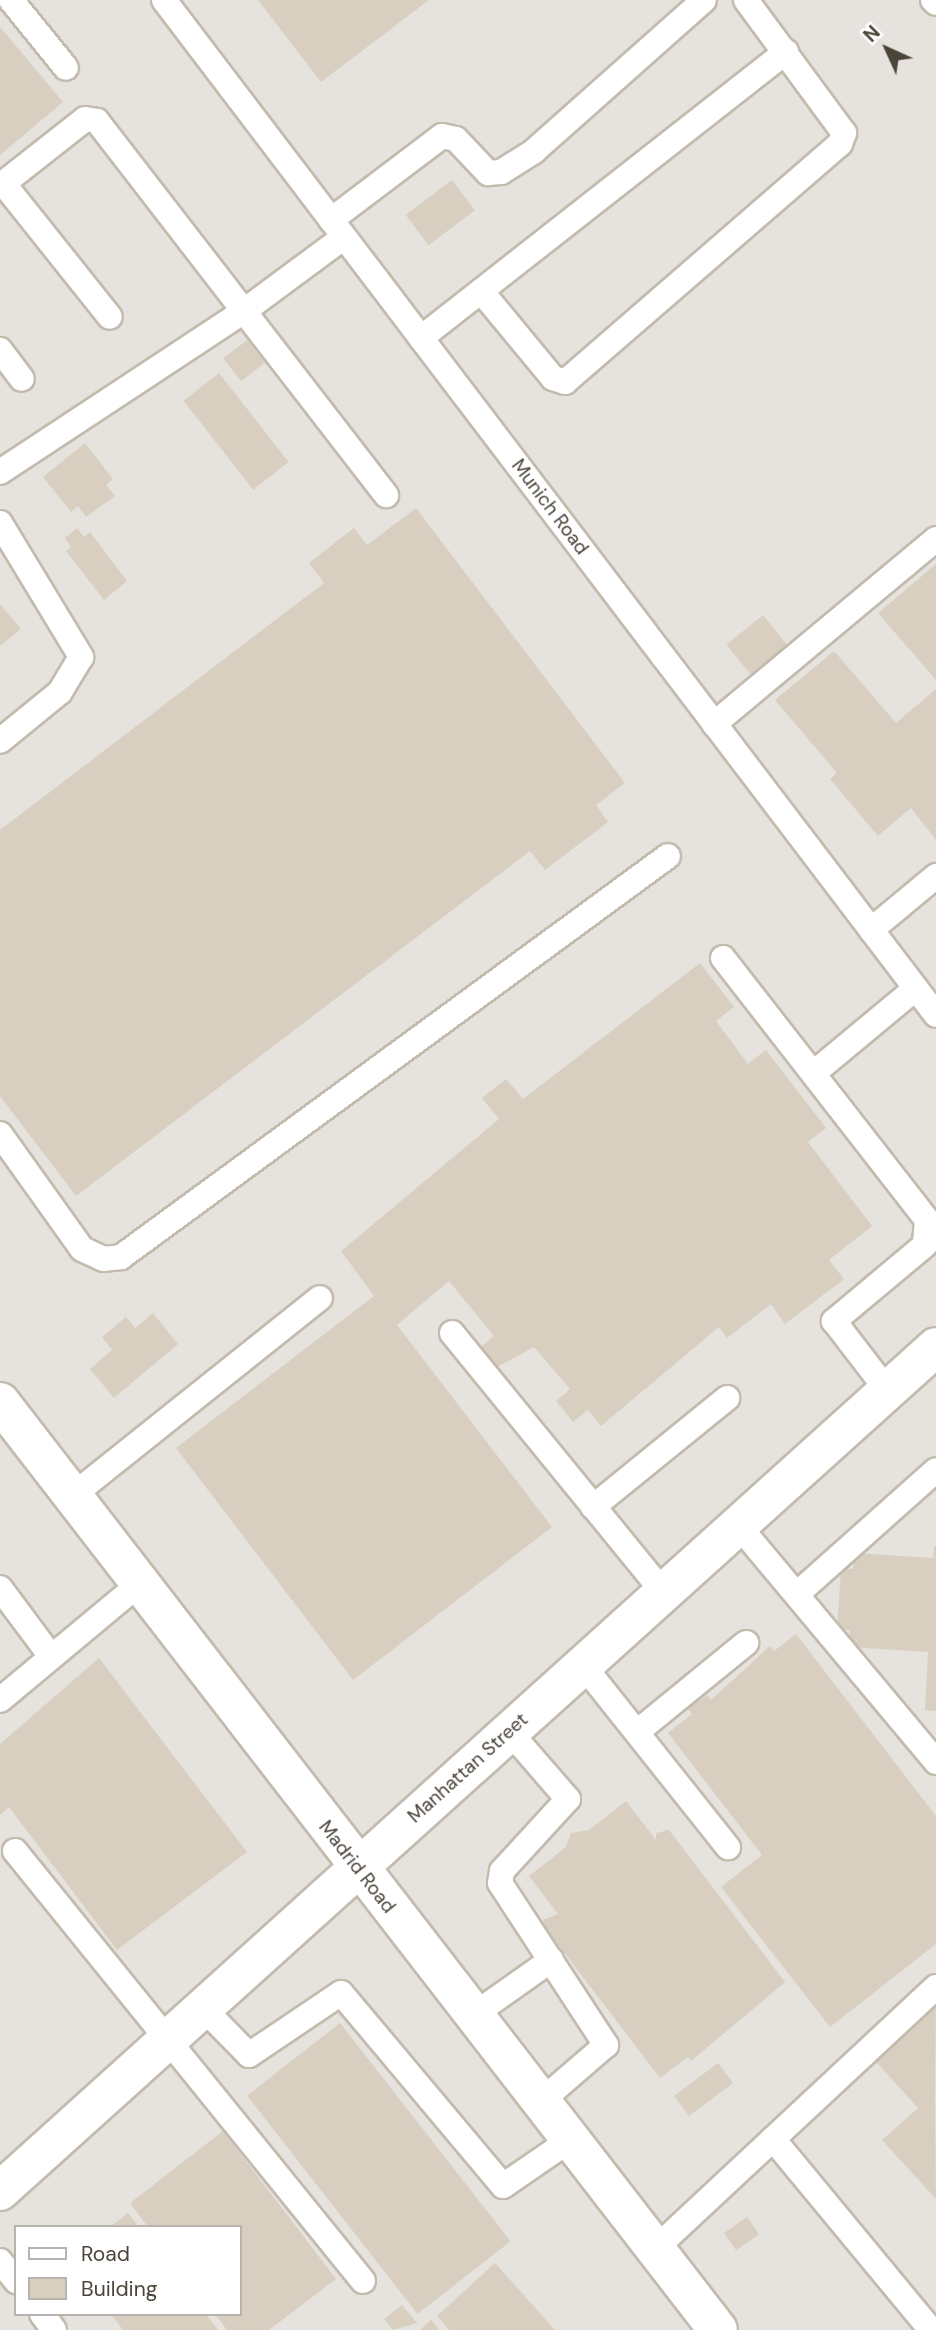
<!DOCTYPE html>
<style>
body{margin:0}
#map{position:relative;width:936px;height:2330px;overflow:hidden;background:#f6f3ec;font-family:"DM Sans",sans-serif}
div>[style]{position:absolute}
.industrial>*{inset:0;background:#e6e2dd}
.building>*{inset:0;background:#d8cfc1;transform-origin:0 0}
.roads{filter:drop-shadow(2px 0 #c2bbae) drop-shadow(-2px 0 #c2bbae) drop-shadow(0 2px #c2bbae) drop-shadow(0 -2px #c2bbae)}
.service>*{height:24px;margin:-12px;padding:0 12px;transform-origin:12px;border-radius:12px;background:#fff}
.minor>*{height:38px;margin:-19px;padding:0 19px;transform-origin:19px;border-radius:19px;background:#fff}
span{translate:-50% -50%;white-space:nowrap;text-align:center;line-height:1.15;-webkit-text-stroke:5px #fff;paint-order:stroke}
.street-label{font-size:19px;color:#4b4439}
.legend{position:absolute;left:14px;top:2225px;width:228px;height:91px;box-sizing:border-box;background:#fff;border:2px solid #b7b4b0;margin:0;padding:9px 12px;list-style:none;font-size:21px;color:#4b4439}
.legend li{display:flex;align-items:center;gap:14px;height:35px}
.legend b{width:35px;border:2px solid #b7b4b0}
.north{position:absolute;left:852px;top:14px;width:70px;height:70px;-webkit-text-stroke:5px #fff;paint-order:stroke;rotate:315deg;font-size:19px;font-weight:700;line-height:28px;text-align:center;color:#4b4439}
.north::after{content:'';display:block;margin:auto;width:24px;height:32px;background:#4b4439;clip-path:polygon(50% 0,100% 100%,50% 72%,0 100%)}
</style>
<div id="map">
<div class="industrial">
<i style="clip-path:polygon(evenodd,0 0,936px 0,936px 2330px,0 2330px,0 0,16px 2227px,240px 2227px,240px 2314px,16px 2314px,16px 2227px)"></i>
</div>
<div class="building">
<i style="clip-path:polygon(258px 0,429px 0,321px 82px)"></i>
<i style="clip-path:polygon(0 27px,63px 102px,0 155px)"></i>
<i style="left:452px;top:180px;width:38px;height:58px;rotate:53deg"></i>
<i style="left:247px;top:340px;width:29px;height:30px;rotate:52deg"></i>
<i style="left:219px;top:373px;width:113px;height:45px;rotate:52deg"></i>
<i style="clip-path:polygon(85px 443px,113px 479px,106px 485px,115px 496px,86px 517px,78px 506px,71px 512px,43px 477px)"></i>
<i style="clip-path:polygon(416px 508px,625px 783px,596px 805px,608px 822px,545px 870px,530px 851px,76px 1196px,0 1096px,0 830px,324px 583px,309px 563px,354px 528px,367px 545px)"></i>
<i style="clip-path:polygon(77px 528px,84px 537px,90px 532px,127px 581px,104px 600px,66px 551px,71px 547px,65px 538px)"></i>
<i style="clip-path:polygon(936px 564px,936px 680px,878px 613px)"></i>
<i style="clip-path:polygon(0 604px,21px 629px,0 646px)"></i>
<i style="left:763px;top:615px;width:41px;height:47px;rotate:51deg"></i>
<i style="clip-path:polygon(834px 651px,896px 723px,936px 689px,936px 840px,911px 808px,878px 836px,830px 779px,837px 773px,775px 700px)"></i>
<i style="clip-path:polygon(700px 963px,734px 1007px,716px 1021px,748px 1064px,766px 1050px,826px 1128px,808px 1142px,872px 1226px,829px 1260px,844px 1279px,785px 1324px,771px 1304px,727px 1338px,719px 1327px,601px 1426px,588px 1410px,573px 1422px,556px 1401px,570px 1389px,534px 1347px,497px 1367px,481px 1347px,494px 1336px,449px 1281px,397px 1325px,552px 1527px,353px 1680px,176px 1448px,374px 1296px,341px 1251px,499px 1119px,482px 1098px,506px 1079px,523px 1099px)"></i>
<i style="clip-path:polygon(153px 1313px,178px 1344px,114px 1398px,90px 1369px,112px 1350px,102px 1337px,126px 1317px,135px 1328px)"></i>
<i style="clip-path:polygon(934px 1546px,936px 1546px,936px 1711px,925px 1710px,928px 1652px,849px 1647px,850px 1630px,837px 1629px,841px 1568px,853px 1569px,854px 1553px,933px 1558px)"></i>
<i style="clip-path:polygon(796px 1634px,936px 1816px,936px 1944px,830px 2027px,721px 1887px,762px 1855px,668px 1733px,692px 1714px,688px 1709px,707px 1695px,711px 1700px,770px 1646px,774px 1651px)"></i>
<i style="clip-path:polygon(99px 1658px,247px 1852px,117px 1950px,9px 1807px,0 1815px,0 1744px)"></i>
<i style="clip-path:polygon(626px 1801px,656px 1840px,656px 1833px,669px 1830px,785px 1982px,691px 2061px,688px 2057px,660px 2078px,544px 1926px,543px 1920px,558px 1914px,529px 1876px,566px 1847px,571px 1833px,589px 1830px)"></i>
<i style="clip-path:polygon(936px 1993px,935px 2098px,936px 2199px,882px 2140px,918px 2108px,869px 2054px)"></i>
<i style="left:340px;top:2023px;width:277px;height:118px;rotate:52deg"></i>
<i style="left:718px;top:2063px;width:25px;height:55px;rotate:53deg"></i>
<i style="clip-path:polygon(223px 2131px,336px 2279px,269px 2330px,227px 2330px,215px 2314px,240px 2314px,240px 2227px,148px 2227px,130px 2203px)"></i>
<i style="clip-path:polygon(128px 2213px,139px 2227px,110px 2227px)"></i>
<i style="left:747px;top:2217px;width:21px;height:28px;rotate:55deg"></i>
<i style="clip-path:polygon(495px 2263px,555px 2330px,449px 2330px,437px 2316px)"></i>
<i style="clip-path:polygon(402px 2305px,417px 2323px,393px 2330px,384px 2319px)"></i>
<i style="clip-path:polygon(111px 2314px,206px 2314px,218px 2330px,123px 2330px)"></i>
<i style="clip-path:polygon(431px 2320px,440px 2330px,420px 2330px)"></i>
</div>
<div class="roads">
<div class="service">
<i style="left:11px;top:0;width:87px;rotate:51deg"></i>
<i style="left:164px;top:0;width:1275px;rotate:52.74deg"></i>
<i style="left:933px;top:0;width:4px;rotate:45deg"></i>
<i style="left:3px;top:183px;width:171px;rotate:51.4deg"></i>
<i style="left:0;top:186px;width:108px;rotate:-38.2deg"></i>
<i style="left:85px;top:119px;width:12px;rotate:9deg"></i>
<i style="left:97px;top:121px;width:473px;rotate:52.3deg"></i>
<i style="left:331px;top:220px;width:139px;rotate:-37.1deg"></i>
<i style="left:442px;top:136px;width:14px;rotate:12deg"></i>
<i style="left:456px;top:139px;width:47px;rotate:46.7deg"></i>
<i style="left:488px;top:173px;width:13px;rotate:-4deg"></i>
<i style="left:501px;top:172px;width:39px;rotate:-32deg"></i>
<i style="left:534px;top:151px;width:227px;rotate:-41.6deg"></i>
<i style="left:481px;top:291px;width:113px;rotate:50.4deg"></i>
<i style="left:553px;top:378px;width:13px;rotate:18deg"></i>
<i style="left:565px;top:382px;width:364px;rotate:-40.9deg"></i>
<i style="left:840px;top:144px;width:12px;rotate:-70deg"></i>
<i style="left:844px;top:133px;width:165px;rotate:-126.4deg"></i>
<i style="left:421px;top:338px;width:464px;rotate:-38.1deg"></i>
<i style="left:0;top:350px;width:36px;rotate:53deg"></i>
<i style="left:0;top:472px;width:292px;rotate:-33.4deg"></i>
<i style="left:244px;top:311px;width:124px;rotate:-36.5deg"></i>
<i style="left:0;top:523px;width:157px;rotate:58.8deg"></i>
<i style="left:81px;top:657px;width:41px;rotate:121deg"></i>
<i style="left:60px;top:692px;width:77px;rotate:140.8deg"></i>
<i style="left:714px;top:724px;width:289px;rotate:-39.8deg"></i>
<i style="left:871px;top:930px;width:85px;rotate:-39.7deg"></i>
<i style="left:723px;top:958px;width:332px;rotate:52.1deg"></i>
<i style="left:927px;top:1220px;width:25px;rotate:95deg"></i>
<i style="left:925px;top:1245px;width:119px;rotate:140.1deg"></i>
<i style="left:834px;top:1321px;width:87px;rotate:52.5deg"></i>
<i style="left:815px;top:1072px;width:131px;rotate:-39.7deg"></i>
<i style="left:0;top:1134px;width:141px;rotate:54.5deg"></i>
<i style="left:82px;top:1249px;width:23px;rotate:25deg"></i>
<i style="left:103px;top:1259px;width:18px;rotate:-6deg"></i>
<i style="left:121px;top:1257px;width:678px;rotate:-36.24deg"></i>
<i style="left:452px;top:1333px;width:334px;rotate:50.8deg"></i>
<i style="left:72px;top:1496px;width:317px;rotate:-38.6deg"></i>
<i style="left:593px;top:1507px;width:173px;rotate:-39.1deg"></i>
<i style="left:738px;top:1525px;width:309px;rotate:50.1deg"></i>
<i style="left:0;top:1588px;width:84px;rotate:53.3deg"></i>
<i style="left:797px;top:1594px;width:186px;rotate:-41.7deg"></i>
<i style="left:583px;top:1665px;width:233px;rotate:51.5deg"></i>
<i style="left:0;top:1700px;width:181px;rotate:-39.8deg"></i>
<i style="left:509px;top:1731px;width:90px;rotate:49.1deg"></i>
<i style="left:568px;top:1799px;width:98px;rotate:132.5deg"></i>
<i style="left:502px;top:1871px;width:12px;rotate:99deg"></i>
<i style="left:500px;top:1883px;width:194px;rotate:56.8deg"></i>
<i style="left:606px;top:2045px;width:87px;rotate:139.2deg"></i>
<i style="left:637px;top:1732px;width:141px;rotate:-39.2deg"></i>
<i style="left:15px;top:1851px;width:553px;rotate:51.02deg"></i>
<i style="left:202px;top:2007px;width:67px;rotate:45.6deg"></i>
<i style="left:249px;top:2055px;width:111px;rotate:-34deg"></i>
<i style="left:341px;top:1993px;width:252px;rotate:50deg"></i>
<i style="left:503px;top:2186px;width:81px;rotate:-34.5deg"></i>
<i style="left:472px;top:2016px;width:97px;rotate:-35.3deg"></i>
<i style="left:773px;top:2139px;width:248px;rotate:50.4deg"></i>
<i style="left:655px;top:2249px;width:384px;rotate:-43deg"></i>
<i style="left:0;top:2261px;width:26px;rotate:51deg"></i>
<i style="left:42px;top:2314px;width:20px;rotate:53deg"></i>
</div>
<div class="minor">
<i style="left:0;top:1402px;width:1173px;rotate:52.27deg"></i>
<i style="left:0;top:2191px;width:1260px;rotate:-42.04deg"></i>
</div>
</div>
<div class="street-label">
<span style="left:550px;top:507px;rotate:53deg">Munich Road</span>
<span style="left:468px;top:1768px;rotate:-42deg">Manhattan Street</span>
<span style="left:357px;top:1867px;rotate:52deg">Madrid Road</span>
</div>
<ul class="legend">
<li><b style="height:9px;background:#fff"></b>Road</li>
<li><b style="height:19px;background:#d8cfc1"></b>Building</li>
</ul>
<div class="north">N</div>
</div>
